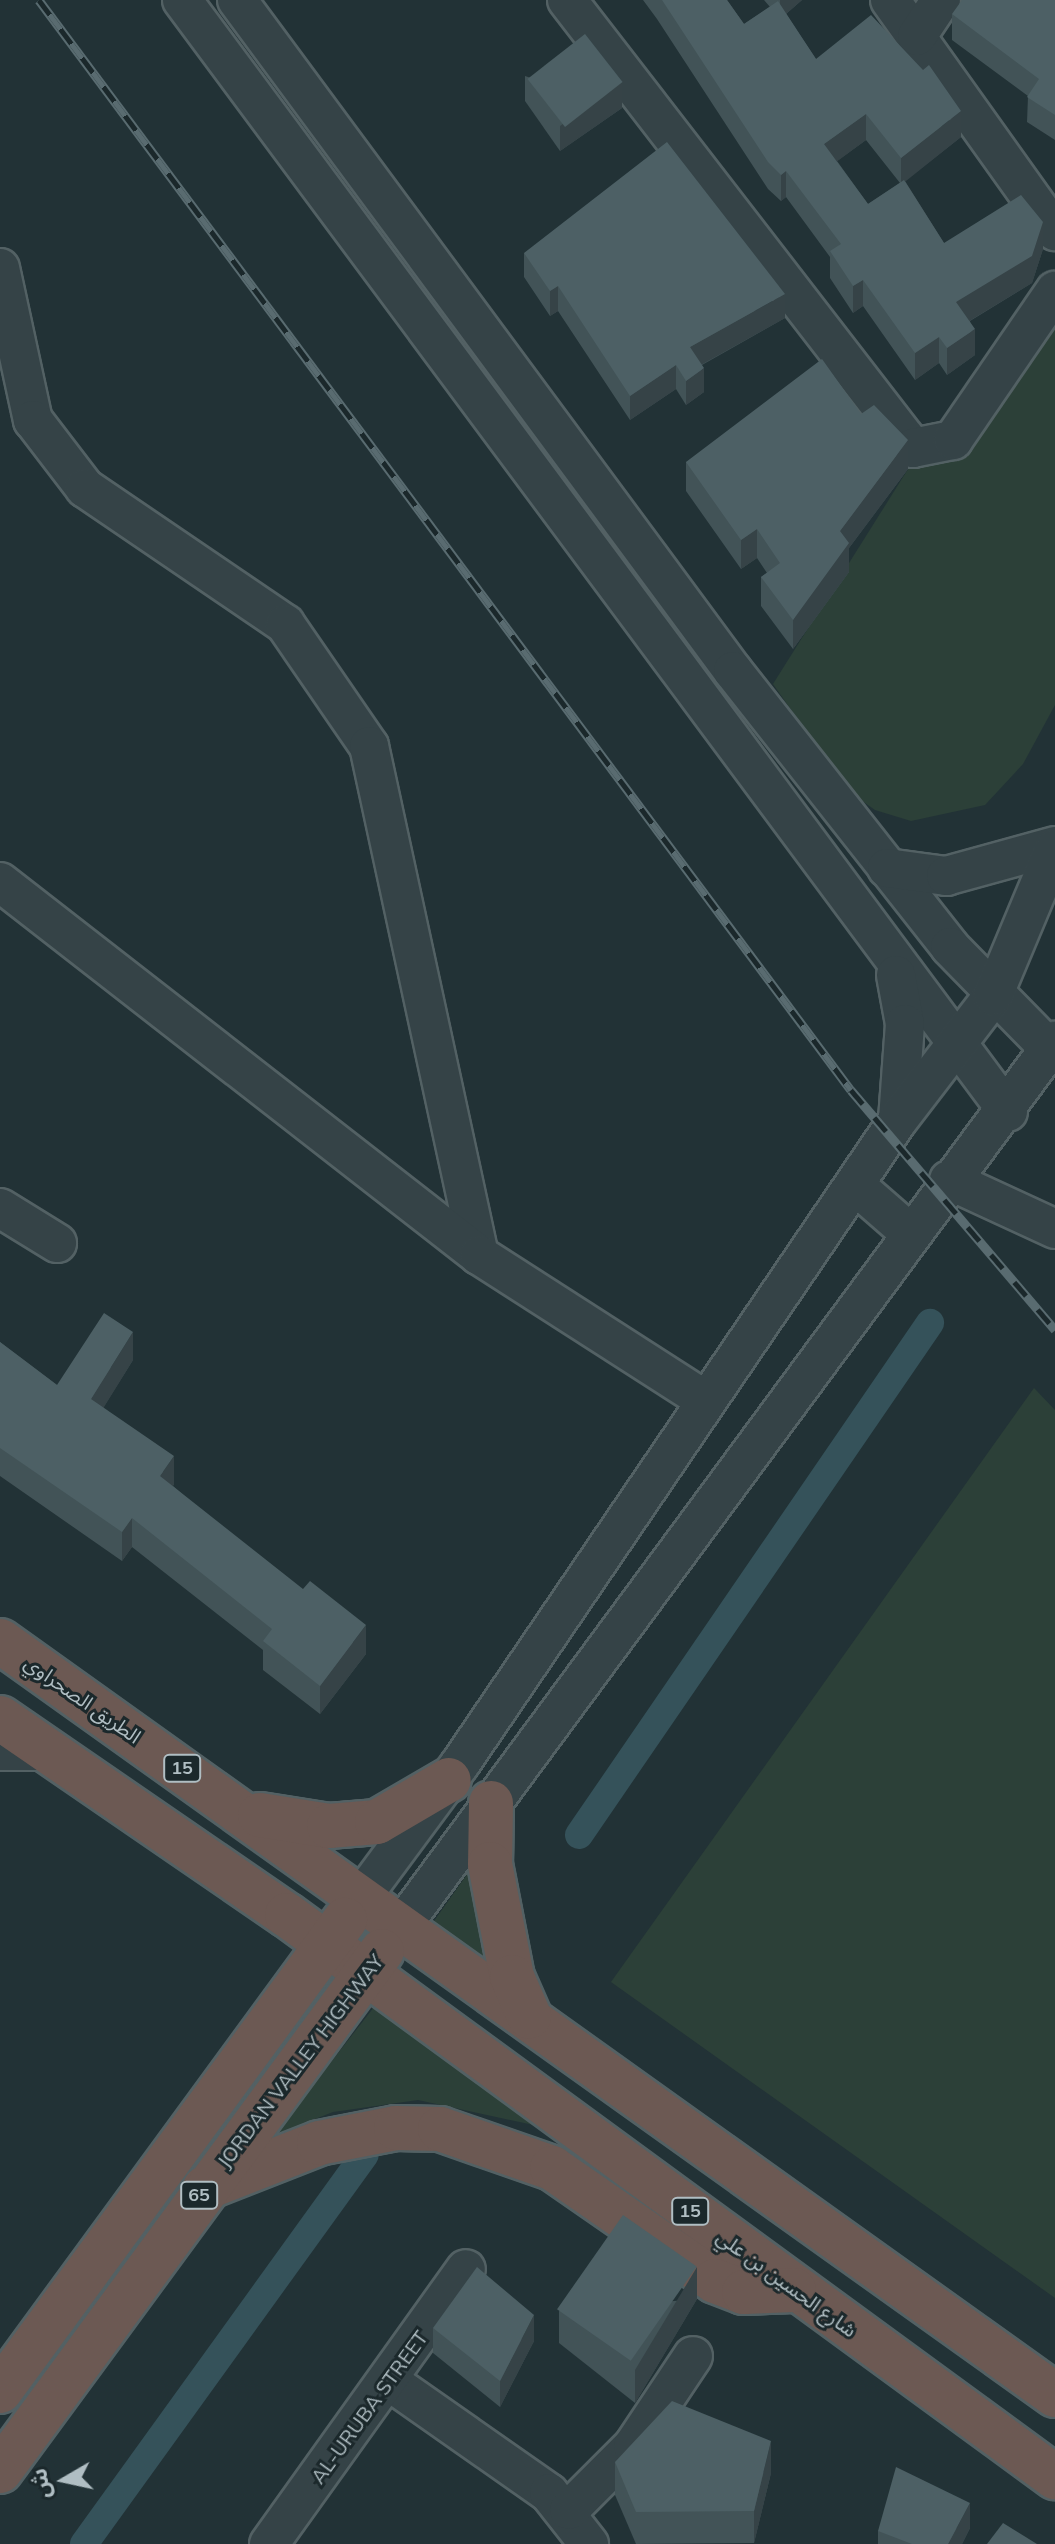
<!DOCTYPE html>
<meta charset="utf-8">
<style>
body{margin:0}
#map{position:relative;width:1055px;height:2544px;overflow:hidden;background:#223236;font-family:Mulish,"Noto Sans Arabic",sans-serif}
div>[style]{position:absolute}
.green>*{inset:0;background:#2c4038}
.canal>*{height:28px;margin:-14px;padding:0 14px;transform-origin:14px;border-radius:14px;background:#35525a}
.roads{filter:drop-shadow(2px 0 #536164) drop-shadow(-2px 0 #536164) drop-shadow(0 2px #536164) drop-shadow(0 -2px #536164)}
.minor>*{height:38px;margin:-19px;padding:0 19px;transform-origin:19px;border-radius:19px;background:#354347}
.highway>*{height:44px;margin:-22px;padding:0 22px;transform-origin:22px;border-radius:22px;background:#6c5953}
.rail>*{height:9px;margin-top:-4.5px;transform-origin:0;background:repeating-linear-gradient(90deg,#1b282b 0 18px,#596b70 0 36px);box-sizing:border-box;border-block:2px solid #596b70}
.wall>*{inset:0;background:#425357}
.shaded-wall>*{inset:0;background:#364347}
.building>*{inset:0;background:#4d6065;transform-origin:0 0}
span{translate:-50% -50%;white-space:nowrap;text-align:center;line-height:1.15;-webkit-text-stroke:6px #1b282b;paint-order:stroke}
.shield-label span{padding:2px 6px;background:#1b282b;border:2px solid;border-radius:6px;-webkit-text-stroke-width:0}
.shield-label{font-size:18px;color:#b0bec3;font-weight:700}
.street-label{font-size:20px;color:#b0bec3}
.north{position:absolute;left:24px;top:2440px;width:80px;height:80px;-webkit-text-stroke:6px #1b282b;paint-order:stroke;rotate:261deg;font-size:22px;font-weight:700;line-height:32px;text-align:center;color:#b0bec3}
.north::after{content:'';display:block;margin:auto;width:28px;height:36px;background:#b0bec3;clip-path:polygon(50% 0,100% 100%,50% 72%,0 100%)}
</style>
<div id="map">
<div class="green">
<i style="clip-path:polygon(1055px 308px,1055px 705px,1023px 764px,985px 805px,911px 821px,875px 810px,848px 791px,773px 684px,910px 466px)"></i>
<i style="clip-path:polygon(1034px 1388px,1055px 1410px,1055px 2298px,611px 1982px)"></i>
<i style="clip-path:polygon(473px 1866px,480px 1942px,495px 1978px,427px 1931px)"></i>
<i style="clip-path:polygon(378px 2002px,552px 2129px,418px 2100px,333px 2112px,274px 2135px)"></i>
</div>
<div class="canal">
<i style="left:579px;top:1835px;width:621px;rotate:-55.57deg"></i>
<i style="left:84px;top:2544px;width:480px;rotate:-54.2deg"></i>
</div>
<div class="roads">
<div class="minor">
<i style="left:182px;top:0;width:1385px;rotate:53.39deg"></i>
<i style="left:237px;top:0;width:834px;rotate:53.53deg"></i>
<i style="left:733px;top:671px;width:351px;rotate:51.8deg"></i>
<i style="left:950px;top:947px;width:143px;rotate:45.6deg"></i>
<i style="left:567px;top:0;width:566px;rotate:52.32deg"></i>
<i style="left:913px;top:448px;width:41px;rotate:-11.3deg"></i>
<i style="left:953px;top:440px;width:181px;rotate:-55.6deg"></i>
<i style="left:890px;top:0;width:284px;rotate:54.5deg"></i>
<i style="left:917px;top:36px;width:43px;rotate:-56.3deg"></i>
<i style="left:0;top:268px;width:156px;rotate:77.8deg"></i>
<i style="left:33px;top:420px;width:86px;rotate:52.6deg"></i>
<i style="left:85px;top:488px;width:242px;rotate:34.2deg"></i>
<i style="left:285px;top:624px;width:148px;rotate:55.5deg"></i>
<i style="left:369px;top:746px;width:521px;rotate:77.81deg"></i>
<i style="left:887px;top:868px;width:60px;rotate:7.7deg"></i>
<i style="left:946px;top:876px;width:113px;rotate:-15.4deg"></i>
<i style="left:0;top:882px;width:607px;rotate:37.91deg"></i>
<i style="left:479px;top:1255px;width:270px;rotate:32.7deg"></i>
<i style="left:896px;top:975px;width:50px;rotate:79.6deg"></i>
<i style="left:905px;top:1024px;width:96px;rotate:94.2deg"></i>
<i style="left:949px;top:1180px;width:117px;rotate:24.8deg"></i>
<i style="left:855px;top:1185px;width:73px;rotate:41.1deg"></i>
<i style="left:0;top:1208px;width:67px;rotate:31.6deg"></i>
<i style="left:0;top:1751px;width:50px"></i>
<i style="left:363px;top:1895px;width:163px;rotate:-53.5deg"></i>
<i style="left:460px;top:1764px;width:779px;rotate:-55.78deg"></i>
<i style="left:898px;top:1120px;width:156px;rotate:-52.5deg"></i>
<i style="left:993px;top:996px;width:160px;rotate:-67.3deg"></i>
<i style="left:403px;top:1924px;width:1098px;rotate:-53.56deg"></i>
<i style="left:389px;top:2381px;width:195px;rotate:35deg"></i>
<i style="left:549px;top:2493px;width:65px;rotate:51.9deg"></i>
<i style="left:569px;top:2510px;width:91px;rotate:-45deg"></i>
<i style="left:633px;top:2446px;width:108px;rotate:-56.3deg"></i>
<i style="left:269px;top:2544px;width:338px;rotate:-54.4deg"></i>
</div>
<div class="highway">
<i style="left:0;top:1641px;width:1297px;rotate:35.55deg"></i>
<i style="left:0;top:1718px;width:348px;rotate:34.5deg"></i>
<i style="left:287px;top:1915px;width:952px;rotate:36.2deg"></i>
<i style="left:491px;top:1803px;width:61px;rotate:90.9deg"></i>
<i style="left:490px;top:1864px;width:115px;rotate:79deg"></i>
<i style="left:512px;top:1977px;width:43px;rotate:66.4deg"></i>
<i style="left:260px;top:1815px;width:70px;rotate:9.1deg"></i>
<i style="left:329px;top:1826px;width:48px;rotate:-4.8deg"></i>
<i style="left:377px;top:1822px;width:83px;rotate:-30.3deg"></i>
<i style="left:205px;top:2188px;width:123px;rotate:-21.5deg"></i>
<i style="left:319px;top:2143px;width:78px;rotate:-11deg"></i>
<i style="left:396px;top:2128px;width:44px;rotate:1.3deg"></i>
<i style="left:440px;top:2129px;width:119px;rotate:19.2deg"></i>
<i style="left:552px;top:2168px;width:198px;rotate:34.7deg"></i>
<i style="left:715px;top:2281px;width:31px;rotate:21deg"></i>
<i style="left:744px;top:2292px;width:50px;rotate:-2.3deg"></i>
<i style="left:0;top:2391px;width:584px;rotate:-53.78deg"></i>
<i style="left:0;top:2471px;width:645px;rotate:-53.7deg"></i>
</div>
</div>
<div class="rail">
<i style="left:39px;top:0;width:1359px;rotate:53.32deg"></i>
<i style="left:851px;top:1090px;width:315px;rotate:49.6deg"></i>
</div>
<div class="wall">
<i style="clip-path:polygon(evenodd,643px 0,727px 0,744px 24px,770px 7px,764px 0,802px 0,786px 14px,816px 59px,961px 137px,905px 181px,944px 243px,1043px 249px,1032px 283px,970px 321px,975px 355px,947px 375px,939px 363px,915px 380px,863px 306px,853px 313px,830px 278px,830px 257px,786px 197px,781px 201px,768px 189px,657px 19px,643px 0,866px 140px,900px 183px,868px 204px,837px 161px,866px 140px)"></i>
<i style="clip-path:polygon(1055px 0,1055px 140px,1027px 122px,1028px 96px,952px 40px,952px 14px)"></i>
<i style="clip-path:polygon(525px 76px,622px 108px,560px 151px,525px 101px)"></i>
<i style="clip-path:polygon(524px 253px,785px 318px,702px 365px,704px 392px,686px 405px,676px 389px,630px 420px,558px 311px,550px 316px,524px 277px)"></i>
<i style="clip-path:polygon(861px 414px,908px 469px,849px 548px,849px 572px,793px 649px,761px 606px,761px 577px,767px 573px,757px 558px,741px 569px,686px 491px,686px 462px)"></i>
<i style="clip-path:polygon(0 1342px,57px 1385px,133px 1360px,103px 1408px,174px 1484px,173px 1486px,366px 1654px,320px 1714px,263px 1670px,263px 1650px,132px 1547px,122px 1561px,0 1476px)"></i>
<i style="clip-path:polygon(697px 2299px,635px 2403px,559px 2343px,559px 2311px)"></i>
<i style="clip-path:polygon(433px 2328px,534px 2341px,500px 2407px,433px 2353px)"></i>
<i style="clip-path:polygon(615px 2462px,771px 2473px,754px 2543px,636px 2544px,615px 2495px)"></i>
<i style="clip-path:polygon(970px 2528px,962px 2544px,878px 2544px,878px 2531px)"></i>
</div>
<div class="shaded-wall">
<i style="clip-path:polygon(780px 0,802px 0,780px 19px)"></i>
<i style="clip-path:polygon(622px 82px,622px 108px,560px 151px,560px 126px)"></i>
<i style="clip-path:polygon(961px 111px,961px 137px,901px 185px,901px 158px)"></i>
<i style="clip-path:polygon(866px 114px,866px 140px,824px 171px,824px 144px)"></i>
<i style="clip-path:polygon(786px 171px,786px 197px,781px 201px,781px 175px)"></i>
<i style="clip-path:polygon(1043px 222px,1043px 249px,1032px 283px,956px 329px,956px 302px)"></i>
<i style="clip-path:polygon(863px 280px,863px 306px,853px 313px,853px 286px)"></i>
<i style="clip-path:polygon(558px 286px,558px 311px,550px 316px,550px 291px)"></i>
<i style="clip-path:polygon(785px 294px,785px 318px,690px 371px,690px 347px)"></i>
<i style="clip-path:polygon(975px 329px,975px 355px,947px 375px,947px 348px)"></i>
<i style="clip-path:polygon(939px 337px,939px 363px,915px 380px,915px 353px)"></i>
<i style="clip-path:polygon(676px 365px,676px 389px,630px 420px,630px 396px)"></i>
<i style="clip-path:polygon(704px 368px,704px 392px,686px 405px,686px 381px)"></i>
<i style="clip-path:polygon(908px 440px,908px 469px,849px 548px,849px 572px,793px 649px,793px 620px,840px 531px)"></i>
<i style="clip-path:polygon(757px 529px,757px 558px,741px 569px,741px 540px)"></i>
<i style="clip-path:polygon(133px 1332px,133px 1360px,91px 1428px,91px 1399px)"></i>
<i style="clip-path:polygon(174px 1456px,174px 1484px,160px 1505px,160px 1476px)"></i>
<i style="clip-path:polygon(132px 1518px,132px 1547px,122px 1561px,122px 1532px)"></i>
<i style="clip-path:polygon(366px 1625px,366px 1654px,320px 1714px,320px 1686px)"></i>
<i style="clip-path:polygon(697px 2267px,697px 2299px,635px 2403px,635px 2370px)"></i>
<i style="clip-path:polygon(534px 2315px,534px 2341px,500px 2407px,500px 2381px)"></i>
<i style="clip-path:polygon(771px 2441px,771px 2473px,754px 2543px,754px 2511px)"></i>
<i style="clip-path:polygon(970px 2503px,970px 2528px,962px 2544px,948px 2544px)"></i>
</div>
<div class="building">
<i style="clip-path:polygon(662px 0,727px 0,744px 24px,778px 1px,816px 59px,871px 15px,923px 70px,929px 65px,961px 111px,901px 158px,866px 114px,824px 144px,868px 204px,904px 180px,944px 243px,1021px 195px,1043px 222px,1032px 256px,956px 302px,975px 329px,947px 348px,939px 337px,915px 353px,863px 280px,853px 286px,830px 251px,841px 244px,786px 171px,781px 175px,768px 162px)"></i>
<i style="clip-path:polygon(962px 0,1055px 0,1055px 115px,1027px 97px,1039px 79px,952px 14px)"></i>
<i style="left:585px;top:34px;width:61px;height:73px;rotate:52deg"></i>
<i style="clip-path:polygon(667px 142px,785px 294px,690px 347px,704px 368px,686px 381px,676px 365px,630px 396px,558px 286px,550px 291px,524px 253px)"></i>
<i style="clip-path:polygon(822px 359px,861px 414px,874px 405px,908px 440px,840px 531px,849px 543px,793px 620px,761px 577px,780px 563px,757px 529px,741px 540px,686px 462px)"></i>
<i style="clip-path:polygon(104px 1313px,133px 1332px,91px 1399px,174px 1456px,160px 1476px,303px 1589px,310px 1581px,366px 1625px,320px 1686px,263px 1641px,272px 1629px,132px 1518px,122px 1532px,0 1448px,0 1342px,57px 1385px)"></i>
<i style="left:623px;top:2215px;width:90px;height:115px;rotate:35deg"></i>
<i style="clip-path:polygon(477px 2267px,534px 2315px,500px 2381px,433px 2328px)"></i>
<i style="clip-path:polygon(672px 2401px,771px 2441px,754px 2511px,636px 2512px,615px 2462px)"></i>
<i style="clip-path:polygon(896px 2467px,970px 2503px,948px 2544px,912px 2544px,878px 2531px)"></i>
<i style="clip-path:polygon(1003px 2523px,1037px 2544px,987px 2544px)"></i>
</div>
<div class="shield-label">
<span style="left:182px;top:1768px">15</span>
<span style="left:199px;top:2195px">65</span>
<span style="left:690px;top:2211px">15</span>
</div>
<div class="street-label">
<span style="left:83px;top:1699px;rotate:35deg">الطريق الصحراوي</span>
<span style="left:300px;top:2061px;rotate:-53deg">JORDAN VALLEY HIGHWAY</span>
<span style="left:787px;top:2283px;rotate:36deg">شارع الحسين بن علي</span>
<span style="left:369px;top:2407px;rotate:-54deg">AL-URUBA STREET</span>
</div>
<div class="north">ش</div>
</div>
